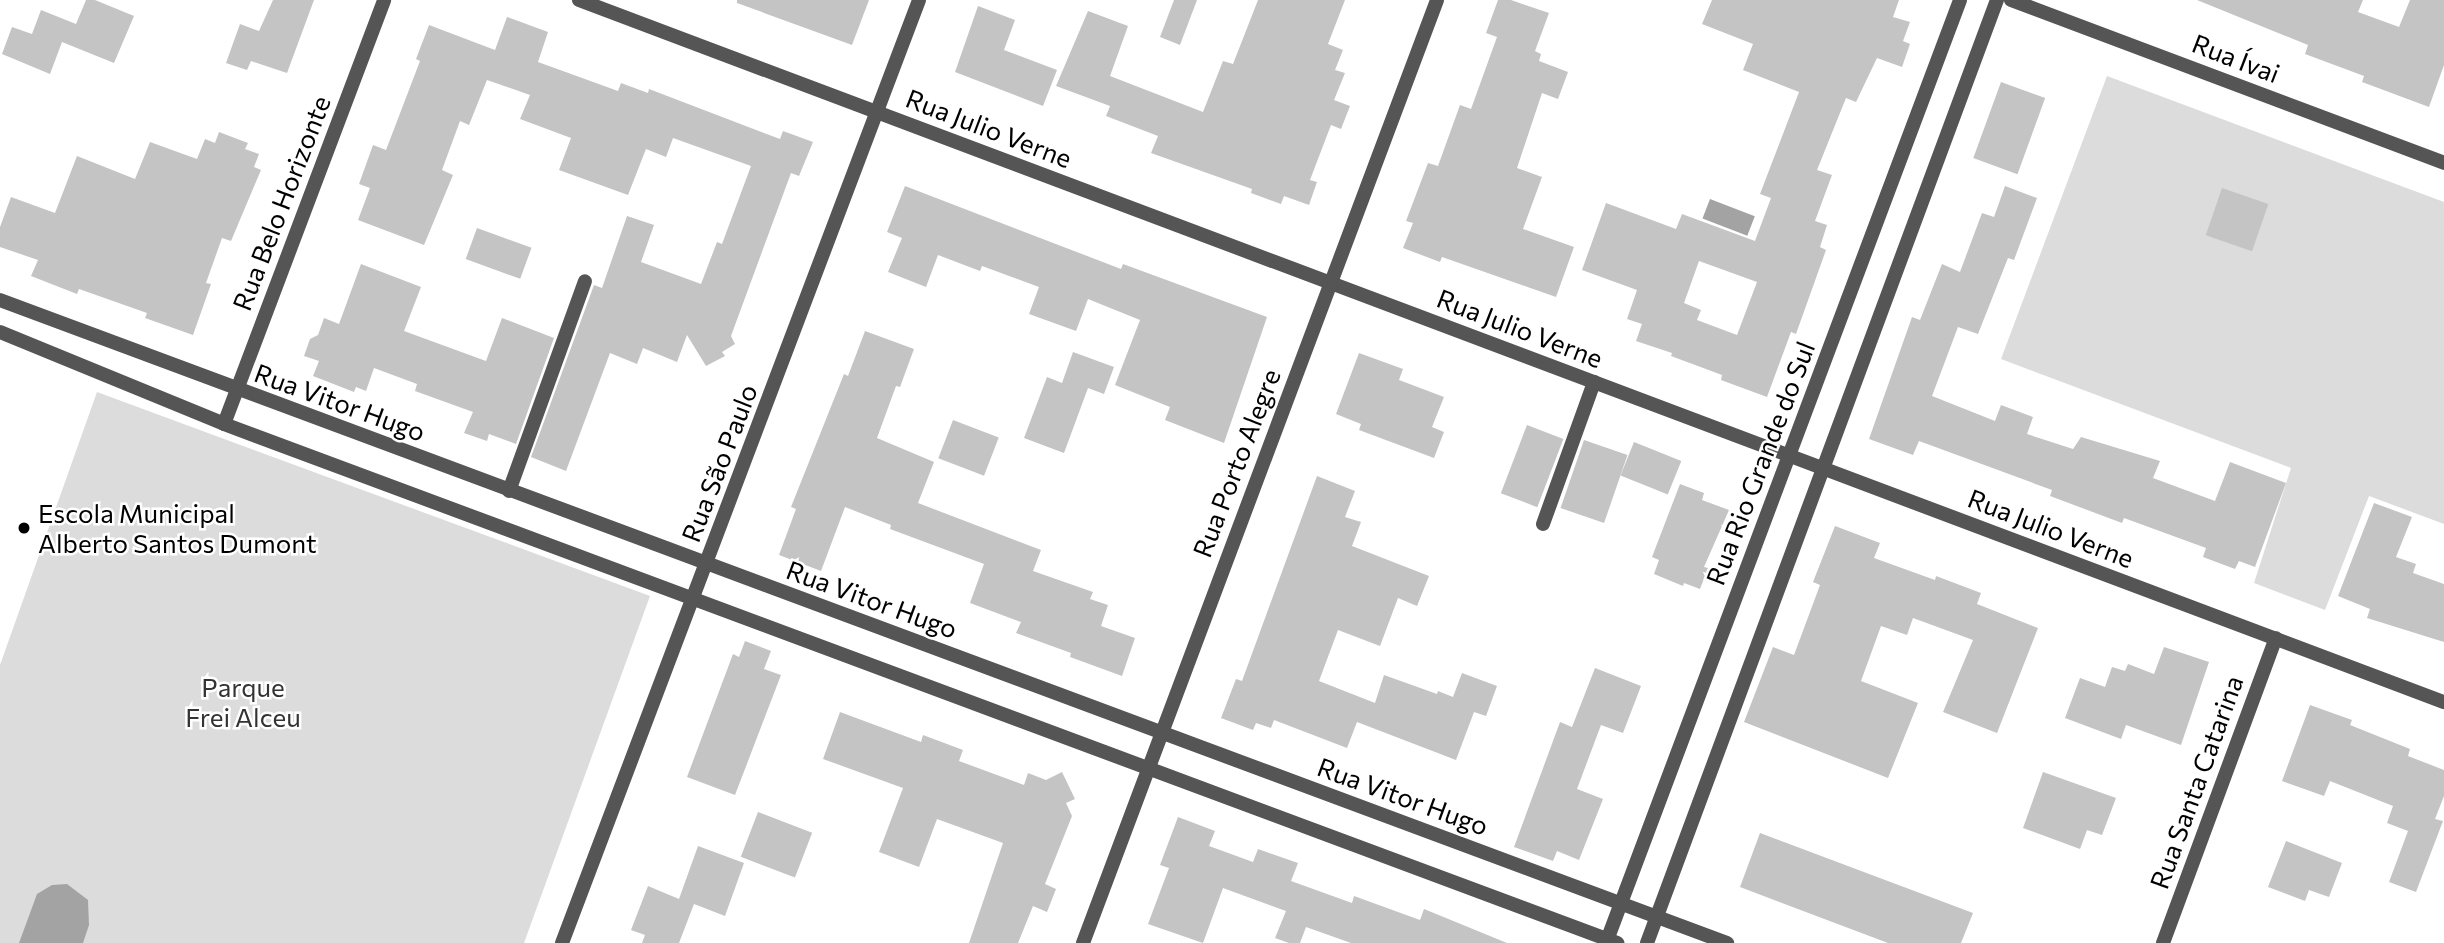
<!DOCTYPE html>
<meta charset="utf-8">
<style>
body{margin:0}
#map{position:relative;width:2444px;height:943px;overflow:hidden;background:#fff;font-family:Commissioner,sans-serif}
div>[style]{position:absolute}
.green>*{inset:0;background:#dcdcdc}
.water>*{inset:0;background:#a3a3a3;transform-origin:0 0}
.building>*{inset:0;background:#c4c4c4;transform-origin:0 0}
.service>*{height:14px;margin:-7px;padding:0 7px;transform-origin:7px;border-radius:7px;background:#555}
.minor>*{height:14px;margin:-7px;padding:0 7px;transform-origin:7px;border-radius:7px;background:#555}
.tertiary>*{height:14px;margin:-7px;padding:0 7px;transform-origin:7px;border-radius:7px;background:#555}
.dots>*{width:19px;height:19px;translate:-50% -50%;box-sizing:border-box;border:4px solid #fff;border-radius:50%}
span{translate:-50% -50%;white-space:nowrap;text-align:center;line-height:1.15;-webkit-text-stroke:5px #fff;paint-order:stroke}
.street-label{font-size:26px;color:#000}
.poi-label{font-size:26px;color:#000}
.left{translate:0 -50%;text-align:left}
.park-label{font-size:26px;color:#333}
</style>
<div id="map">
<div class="green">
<i style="clip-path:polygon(2107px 76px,2444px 202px,2444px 524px,2369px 496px,2325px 610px,2254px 583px,2291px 468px,2001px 359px)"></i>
<i style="clip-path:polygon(97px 392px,650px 596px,524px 943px,0 943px,0 665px)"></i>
</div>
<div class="water">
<i style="left:1710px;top:199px;width:48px;height:21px;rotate:21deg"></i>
<i style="clip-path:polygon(67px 884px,88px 900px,89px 925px,83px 943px,19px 943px,37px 894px,52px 885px)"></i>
</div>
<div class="building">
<i style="clip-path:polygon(86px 0,95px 0,134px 16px,114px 63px,62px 42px,50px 74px,2px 54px,12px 27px,32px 34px,41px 10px,76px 24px)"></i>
<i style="clip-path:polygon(273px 0,314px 0,287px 73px,251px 61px,247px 70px,226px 63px,240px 24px,259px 31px)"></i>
<i style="clip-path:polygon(737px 0,869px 0,852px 45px,737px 3px)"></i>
<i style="clip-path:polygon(1174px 0,1197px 0,1180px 45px,1160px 37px)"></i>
<i style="clip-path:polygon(1258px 0,1345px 0,1328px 44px,1343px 50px,1335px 70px,1345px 73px,1334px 100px,1350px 106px,1341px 129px,1331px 125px,1310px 180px,1317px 182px,1309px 205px,1284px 196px,1281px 204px,1251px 193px,1252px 189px,1151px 153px,1158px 136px,1106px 116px,1110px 106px,1056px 86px,1088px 11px,1128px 26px,1110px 76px,1203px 112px,1223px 61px,1233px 64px)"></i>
<i style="clip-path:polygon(1498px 0,1511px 0,1549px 13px,1535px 51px,1541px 54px,1539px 61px,1568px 72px,1558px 99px,1542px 93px,1517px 168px,1542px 177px,1523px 229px,1574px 247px,1556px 297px,1442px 257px,1440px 262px,1403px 248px,1413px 223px,1406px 221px,1428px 163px,1438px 166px,1460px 105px,1471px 109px,1497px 37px,1486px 33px)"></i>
<i style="clip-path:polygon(evenodd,1712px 0,1899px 0,1893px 17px,1910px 22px,1903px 41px,1910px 44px,1902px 67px,1877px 58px,1856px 102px,1846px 98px,1817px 170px,1832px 175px,1815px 221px,1827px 225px,1820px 247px,1826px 250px,1796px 334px,1791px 332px,1767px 397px,1721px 380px,1722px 375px,1671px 356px,1672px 353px,1636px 341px,1642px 324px,1627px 319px,1637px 290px,1582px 270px,1606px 203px,1676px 229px,1682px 214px,1755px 241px,1771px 198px,1760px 194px,1799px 92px,1743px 70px,1753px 44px,1702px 24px,1712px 0,1699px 261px,1757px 282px,1737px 335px,1697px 320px,1701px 310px,1684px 303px,1699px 261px)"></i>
<i style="clip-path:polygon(2197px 0,2363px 0,2358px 12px,2399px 27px,2410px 0,2444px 0,2444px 65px,2429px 107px,2362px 82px,2364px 76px,2305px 54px,2308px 45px)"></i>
<i style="clip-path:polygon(978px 6px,1015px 20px,1004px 50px,1057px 70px,1043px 106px,955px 72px)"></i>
<i style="clip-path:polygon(507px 17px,548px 32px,538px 62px,618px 91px,621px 83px,648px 93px,649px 89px,780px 139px,783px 131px,813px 142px,799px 176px,791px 173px,731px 336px,735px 344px,722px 352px,725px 356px,706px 366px,687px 335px,677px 362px,643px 348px,637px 364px,610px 353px,566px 471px,531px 457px,594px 285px,602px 288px,627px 216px,654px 225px,641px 262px,701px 284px,717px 242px,722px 244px,751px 166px,673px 138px,666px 157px,646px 149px,628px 195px,559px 170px,571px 138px,520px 119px,530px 95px,487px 80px,469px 125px,460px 121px,442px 170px,453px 175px,424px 245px,358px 220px,370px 188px,359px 184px,373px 145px,386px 150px,420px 61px,416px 59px,429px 25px,495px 50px)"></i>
<i style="left:2001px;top:82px;width:47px;height:81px;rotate:20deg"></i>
<i style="clip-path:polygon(219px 132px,248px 143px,245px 149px,259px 154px,254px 167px,261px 170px,231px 241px,222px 238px,206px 283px,211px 284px,193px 335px,145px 318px,147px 313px,79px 289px,77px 294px,31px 276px,38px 260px,0 247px,0 227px,11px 197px,55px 213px,77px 156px,135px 179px,150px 142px,197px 159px,205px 139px,215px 143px)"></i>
<i style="clip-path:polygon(905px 186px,1121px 269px,1123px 264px,1267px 317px,1224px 443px,1165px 420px,1170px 407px,1115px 385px,1140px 320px,1088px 299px,1076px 331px,1029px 314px,1039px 287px,982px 266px,980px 271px,938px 255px,926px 287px,888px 272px,902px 238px,887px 232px)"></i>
<i style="clip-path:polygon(2005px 186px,2037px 198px,2014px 260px,2008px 258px,1978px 334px,1958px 327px,1932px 396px,1995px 421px,2001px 405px,2033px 417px,2027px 434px,2073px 449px,2081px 437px,2160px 461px,2153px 478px,2215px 501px,2230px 462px,2286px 483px,2255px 567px,2239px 561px,2235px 569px,2203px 557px,2206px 548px,2124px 518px,2122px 523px,2050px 496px,2052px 490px,1919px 441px,1913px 455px,1869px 439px,1912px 317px,1920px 320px,1942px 264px,1960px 272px,1982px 213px,1994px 217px)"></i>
<i style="left:2222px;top:188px;width:49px;height:50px;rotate:19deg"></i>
<i style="left:477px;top:228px;width:58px;height:33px;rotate:20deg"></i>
<i style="clip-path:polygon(361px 264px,421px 287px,404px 331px,486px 361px,502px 318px,554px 338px,516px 444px,489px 434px,487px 441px,464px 433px,473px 412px,415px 391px,417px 384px,374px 368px,366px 391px,356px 387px,354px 392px,313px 376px,319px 361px,304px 356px,310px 339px,318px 335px,324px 318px,339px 324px)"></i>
<i style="clip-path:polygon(865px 331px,914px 349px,900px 387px,896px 386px,877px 438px,934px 462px,918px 503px,1041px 550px,1033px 571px,1093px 592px,1090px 599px,1108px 605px,1101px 626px,1135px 638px,1122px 676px,1070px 657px,1071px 653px,1016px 633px,1021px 622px,970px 603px,984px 564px,890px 529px,891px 525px,845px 507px,821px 571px,779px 555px,796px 509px,791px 507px,844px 374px,848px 376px)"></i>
<i style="clip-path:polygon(1073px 352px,1114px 367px,1104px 394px,1088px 388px,1064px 453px,1024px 438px,1047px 377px,1062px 383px)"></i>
<i style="clip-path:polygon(1359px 353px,1403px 369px,1399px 380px,1444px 397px,1432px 427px,1444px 432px,1434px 458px,1359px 430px,1361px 424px,1336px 414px)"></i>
<i style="left:953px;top:420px;width:49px;height:41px;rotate:21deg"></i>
<i style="left:1527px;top:425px;width:39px;height:73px;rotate:21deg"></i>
<i style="left:1584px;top:440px;width:46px;height:72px;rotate:19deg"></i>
<i style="left:1634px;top:442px;width:51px;height:36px;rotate:22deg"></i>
<i style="clip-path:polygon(1317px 476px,1355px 491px,1345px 517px,1361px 522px,1352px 546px,1429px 576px,1417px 606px,1398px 598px,1380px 646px,1338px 630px,1319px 681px,1375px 703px,1384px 675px,1437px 694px,1438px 691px,1453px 697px,1462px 673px,1497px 686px,1486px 716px,1474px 712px,1456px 760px,1357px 722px,1347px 748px,1274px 720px,1271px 728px,1256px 723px,1253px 730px,1221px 718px,1236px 679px,1242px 681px)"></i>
<i style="clip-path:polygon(1680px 484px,1704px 493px,1702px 500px,1729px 510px,1704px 567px,1708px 568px,1700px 589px,1684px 583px,1683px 586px,1654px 574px,1659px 560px,1652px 557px)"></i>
<i style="clip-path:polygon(2374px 503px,2412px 517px,2396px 557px,2416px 564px,2413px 573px,2444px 584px,2444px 642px,2367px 618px,2370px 609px,2338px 596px)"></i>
<i style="clip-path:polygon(1835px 526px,1880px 543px,1874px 558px,1935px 580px,1936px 576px,1981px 593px,1977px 604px,2038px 628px,1997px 733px,1943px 712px,1973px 640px,1913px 618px,1907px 635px,1881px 626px,1861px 681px,1918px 703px,1888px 778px,1744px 722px,1773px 647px,1794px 655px,1820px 585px,1813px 582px)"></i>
<i style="clip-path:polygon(745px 641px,771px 651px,764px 669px,781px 675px,735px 795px,687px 777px,733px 654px,739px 657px)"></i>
<i style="clip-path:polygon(2164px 647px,2209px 662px,2181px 745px,2126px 725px,2121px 739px,2065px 718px,2080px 678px,2105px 687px,2112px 667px,2125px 671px,2128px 664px,2154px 674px)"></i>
<i style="clip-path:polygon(1595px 668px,1641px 686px,1623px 733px,1601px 725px,1577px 789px,1603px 799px,1579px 860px,1557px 851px,1553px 861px,1514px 847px,1560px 722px,1572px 727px)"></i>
<i style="clip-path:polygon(2310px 705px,2352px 720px,2350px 725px,2410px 749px,2408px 756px,2444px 770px,2444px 796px,2435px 819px,2443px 821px,2416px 892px,2389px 882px,2408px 831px,2387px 823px,2393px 806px,2330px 781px,2324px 796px,2282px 781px)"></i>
<i style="clip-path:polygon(840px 712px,921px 742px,923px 735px,963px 750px,959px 761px,1024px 785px,1028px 773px,1046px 780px,1062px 772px,1075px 799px,1066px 803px,1072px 816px,1045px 884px,1056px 889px,1047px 912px,1033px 906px,1018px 943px,969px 943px,1003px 843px,937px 819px,919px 867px,879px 852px,903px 788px,823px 759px)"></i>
<i style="clip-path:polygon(2043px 772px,2116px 798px,2102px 835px,2087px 830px,2080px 849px,2023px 828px)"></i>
<i style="left:758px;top:812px;width:58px;height:48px;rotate:21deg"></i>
<i style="clip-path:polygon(1178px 817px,1215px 831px,1209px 846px,1253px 862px,1258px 849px,1298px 863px,1291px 881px,1352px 903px,1354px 896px,1420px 920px,1424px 909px,1507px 943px,1351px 943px,1306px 927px,1300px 943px,1289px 943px,1275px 938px,1286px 911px,1223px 888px,1203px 943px,1148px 924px,1169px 868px,1160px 865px)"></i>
<i style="clip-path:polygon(1760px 833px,1973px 913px,1961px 943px,1888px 943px,1740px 887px)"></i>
<i style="clip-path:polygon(2286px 841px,2342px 863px,2329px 897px,2309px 890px,2305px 901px,2268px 887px)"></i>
<i style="clip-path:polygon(698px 846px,744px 863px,725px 916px,694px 904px,679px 943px,642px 943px,645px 935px,631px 930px,648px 886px,679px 899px)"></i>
</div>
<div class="service">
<i style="left:509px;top:491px;width:223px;rotate:-70.1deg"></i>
<i style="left:1543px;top:524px;width:151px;rotate:-70.2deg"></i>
</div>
<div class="minor">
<i style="left:579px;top:0;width:1993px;rotate:20.63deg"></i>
<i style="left:2011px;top:0;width:463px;rotate:20.6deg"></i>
<i style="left:0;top:300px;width:1843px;rotate:20.42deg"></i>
<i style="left:0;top:332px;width:242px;rotate:22.3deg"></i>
<i style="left:224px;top:424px;width:1487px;rotate:20.43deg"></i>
<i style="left:224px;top:424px;width:453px;rotate:-69.3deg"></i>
<i style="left:562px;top:943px;width:1008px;rotate:-69.26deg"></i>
<i style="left:1083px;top:943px;width:1007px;rotate:-69.42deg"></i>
<i style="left:2163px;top:943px;width:325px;rotate:-69.7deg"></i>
</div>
<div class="tertiary">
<i style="left:1606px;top:943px;width:1007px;rotate:-69.42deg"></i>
<i style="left:1647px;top:943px;width:1006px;rotate:-69.64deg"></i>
</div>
<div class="dots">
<i style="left:24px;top:528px;background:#000"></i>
</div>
<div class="street-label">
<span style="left:2236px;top:58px;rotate:21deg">Rua Ívai</span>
<span style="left:989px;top:128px;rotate:21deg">Rua Julio Verne</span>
<span style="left:281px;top:203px;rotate:-69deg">Rua Belo Horizonte</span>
<span style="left:1520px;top:328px;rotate:21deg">Rua Julio Verne</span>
<span style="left:340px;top:402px;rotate:20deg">Rua Vitor Hugo</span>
<span style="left:719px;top:463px;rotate:-69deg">Rua São Paulo</span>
<span style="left:1236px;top:463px;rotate:-69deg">Rua Porto Alegre</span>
<span style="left:1760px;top:463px;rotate:-69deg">Rua Rio Grande do Sul</span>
<span style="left:2051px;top:528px;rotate:21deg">Rua Julio Verne</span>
<span style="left:872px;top:599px;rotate:20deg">Rua Vitor Hugo</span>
<span style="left:2196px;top:782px;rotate:-70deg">Rua Santa Catarina</span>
<span style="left:1403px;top:796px;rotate:20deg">Rua Vitor Hugo</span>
</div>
<div class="poi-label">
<span class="left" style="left:38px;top:528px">Escola Municipal<br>Alberto Santos Dumont</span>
</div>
<div class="park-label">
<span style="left:243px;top:702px">Parque<br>Frei Alceu</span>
</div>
</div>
